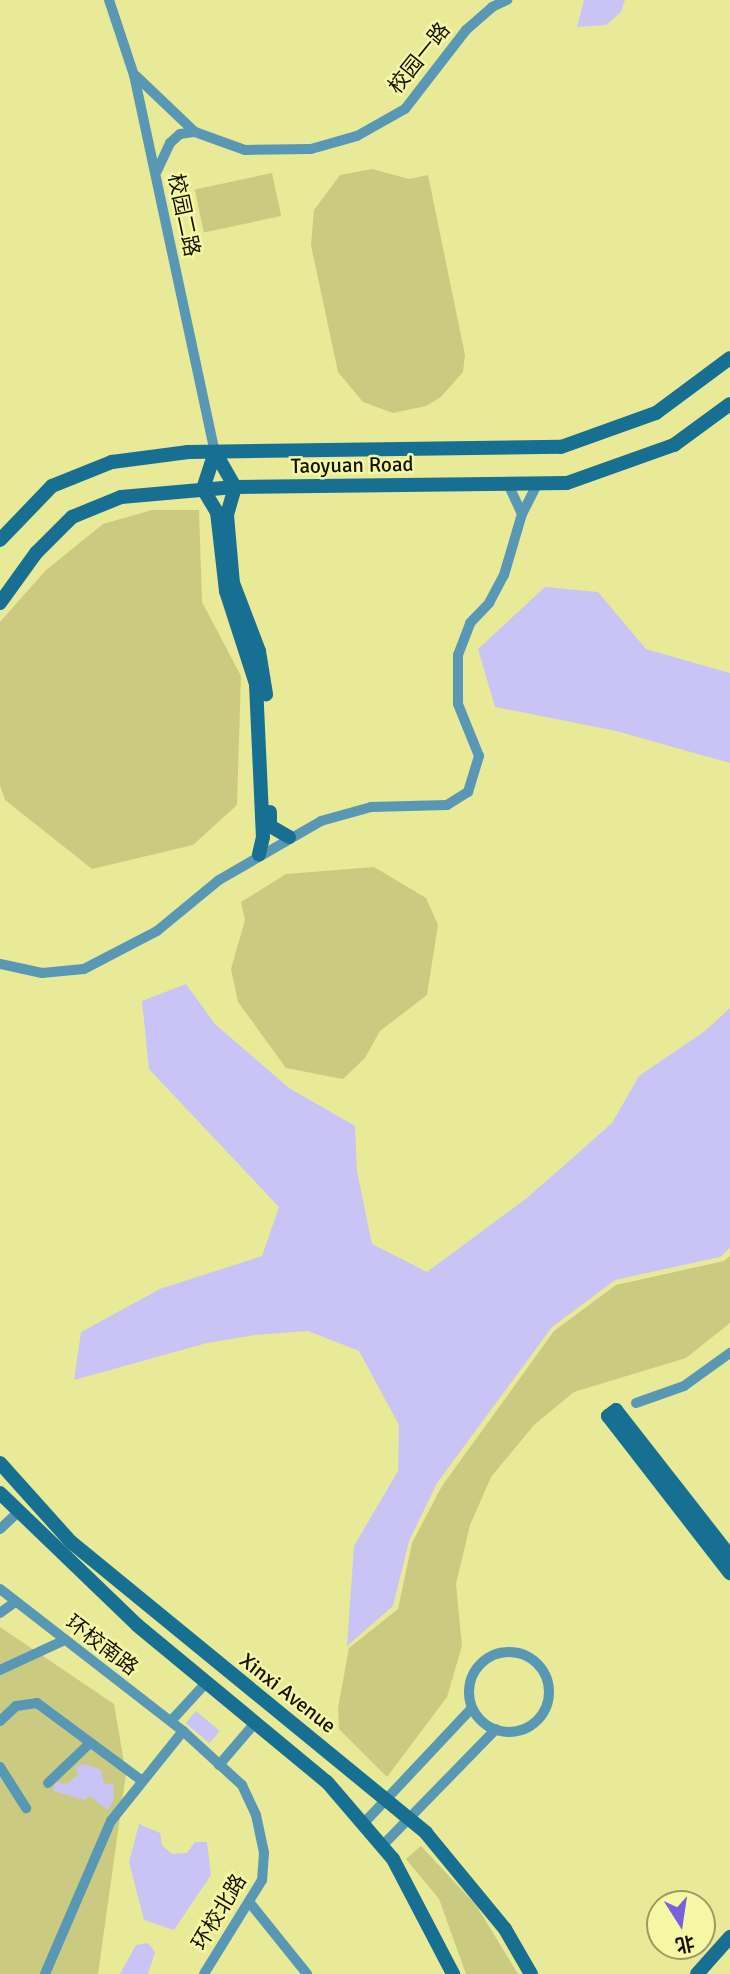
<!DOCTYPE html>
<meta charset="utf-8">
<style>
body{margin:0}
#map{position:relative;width:730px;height:1974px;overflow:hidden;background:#e8ea97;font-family:Signika,"Noto Sans SC",sans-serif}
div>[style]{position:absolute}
.green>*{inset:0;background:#cacb80;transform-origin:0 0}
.water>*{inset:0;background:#c9c4f5;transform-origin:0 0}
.street>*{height:10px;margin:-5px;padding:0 5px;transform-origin:5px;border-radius:5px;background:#5998b5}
.street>.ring{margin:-5px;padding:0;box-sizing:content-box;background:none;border:10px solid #5998b5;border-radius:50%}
.secondary>*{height:14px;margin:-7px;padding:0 7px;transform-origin:7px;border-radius:7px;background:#177091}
span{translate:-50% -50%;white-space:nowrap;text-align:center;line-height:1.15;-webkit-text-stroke:5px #f6f7a4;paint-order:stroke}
.street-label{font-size:21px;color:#131200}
.north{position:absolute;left:646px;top:1890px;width:70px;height:70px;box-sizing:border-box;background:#f6f7a4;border:2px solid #9b9b62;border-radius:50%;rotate:168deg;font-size:19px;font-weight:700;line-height:28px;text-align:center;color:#131200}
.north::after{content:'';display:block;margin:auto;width:24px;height:32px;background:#7a60db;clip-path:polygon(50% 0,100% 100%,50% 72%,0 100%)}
</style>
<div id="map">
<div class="green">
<i style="clip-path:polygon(372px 169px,409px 179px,428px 175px,465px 355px,463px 372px,441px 397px,426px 406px,393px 413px,363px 402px,338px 372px,311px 245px,314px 210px,340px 175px)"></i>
<i style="left:272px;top:173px;width:44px;height:79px;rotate:78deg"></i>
<i style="clip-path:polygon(152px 510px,199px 510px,202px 602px,241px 676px,237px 805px,193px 845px,92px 869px,5px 800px,0 785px,0 622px,45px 571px,103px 524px)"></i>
<i style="clip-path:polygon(374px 867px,426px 898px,438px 925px,427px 995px,380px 1031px,365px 1058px,343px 1079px,286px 1068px,238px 1002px,231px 969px,245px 920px,241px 902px,286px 874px)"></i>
<i style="clip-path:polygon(730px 1256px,730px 1323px,686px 1358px,574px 1392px,534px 1425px,491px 1477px,470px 1525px,456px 1584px,462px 1646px,447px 1697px,387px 1777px,339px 1729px,338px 1708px,349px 1648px,398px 1609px,412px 1543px,442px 1486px,554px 1331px,616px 1285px,724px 1261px)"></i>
<i style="clip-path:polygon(0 1627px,114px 1704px,126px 1774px,98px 1974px,0 1974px)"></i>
<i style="clip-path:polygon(421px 1846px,476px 1905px,518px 1974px,466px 1974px,439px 1899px,406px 1859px)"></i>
</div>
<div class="water">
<i style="clip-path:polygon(584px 0,625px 0,621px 12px,606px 25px,577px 27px)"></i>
<i style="clip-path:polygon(545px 587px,598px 592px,646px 649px,730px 673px,730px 763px,616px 731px,495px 707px,478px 649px)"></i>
<i style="clip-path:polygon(186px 984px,215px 1024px,289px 1088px,355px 1126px,357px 1171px,372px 1244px,427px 1272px,527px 1198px,612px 1123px,639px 1076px,705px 1031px,730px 1008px,730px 1248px,720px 1257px,615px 1280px,552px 1327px,437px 1483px,409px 1541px,393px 1606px,347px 1646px,354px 1546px,398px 1471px,399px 1425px,359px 1351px,308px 1331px,255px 1335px,207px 1343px,74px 1380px,81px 1332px,160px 1289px,262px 1256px,279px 1207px,149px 1069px,142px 1001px)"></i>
<i style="left:196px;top:1711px;width:31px;height:16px;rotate:40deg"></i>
<i style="clip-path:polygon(85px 1764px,101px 1770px,104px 1784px,113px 1783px,114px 1799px,108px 1810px,90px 1796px,84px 1800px,53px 1791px,55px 1782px,67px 1784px,79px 1774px,75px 1767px)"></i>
<i style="clip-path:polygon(139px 1824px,160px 1833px,162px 1845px,172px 1854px,187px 1853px,195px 1842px,207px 1842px,211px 1875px,174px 1930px,144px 1920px,129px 1862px)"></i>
<i style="clip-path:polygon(148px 1943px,155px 1952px,148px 1974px,120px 1974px,136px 1945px)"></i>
</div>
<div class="street">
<i style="left:109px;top:0;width:79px;rotate:71.6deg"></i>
<i style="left:134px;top:75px;width:386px;rotate:77.9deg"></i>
<i style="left:136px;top:76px;width:81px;rotate:43.5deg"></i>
<i style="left:195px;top:132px;width:53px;rotate:19.8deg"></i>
<i style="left:245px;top:150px;width:66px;rotate:-0.9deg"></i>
<i style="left:311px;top:149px;width:48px;rotate:-15.8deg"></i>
<i style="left:357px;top:136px;width:55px;rotate:-29.4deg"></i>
<i style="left:405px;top:109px;width:100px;rotate:-52.3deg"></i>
<i style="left:466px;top:30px;width:35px;rotate:-41deg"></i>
<i style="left:492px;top:7px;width:17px;rotate:-25deg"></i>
<i style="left:157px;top:171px;width:31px;rotate:-65deg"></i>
<i style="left:170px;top:143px;width:13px;rotate:-42deg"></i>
<i style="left:180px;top:134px;width:15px;rotate:-8deg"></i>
<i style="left:508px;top:484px;width:33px;rotate:65deg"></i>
<i style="left:0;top:964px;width:43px;rotate:12.1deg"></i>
<i style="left:42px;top:973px;width:42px;rotate:-5.4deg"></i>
<i style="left:84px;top:969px;width:82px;rotate:-27.5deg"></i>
<i style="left:157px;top:931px;width:80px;rotate:-39.4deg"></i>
<i style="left:219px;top:880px;width:118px;rotate:-30deg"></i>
<i style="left:321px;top:821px;width:52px;rotate:-15.6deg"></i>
<i style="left:371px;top:807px;width:76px;rotate:-1.5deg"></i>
<i style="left:447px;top:805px;width:25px;rotate:-32deg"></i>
<i style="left:468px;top:792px;width:38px;rotate:-73deg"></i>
<i style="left:479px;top:756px;width:56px;rotate:-112deg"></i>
<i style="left:458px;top:704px;width:49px;rotate:-90deg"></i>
<i style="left:458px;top:655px;width:34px;rotate:-69deg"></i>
<i style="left:470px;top:623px;width:28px;rotate:-46deg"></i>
<i style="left:489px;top:603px;width:32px;rotate:-62deg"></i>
<i style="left:504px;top:575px;width:64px;rotate:-73.6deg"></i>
<i style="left:522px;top:514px;width:34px;rotate:-63deg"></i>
<i style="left:636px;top:1403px;width:51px;rotate:-19.5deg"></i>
<i style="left:684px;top:1386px;width:57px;rotate:-35.7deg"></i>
<i style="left:0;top:1529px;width:25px;rotate:-43deg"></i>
<i style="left:0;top:1589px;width:232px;rotate:37.8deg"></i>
<i style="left:183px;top:1731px;width:80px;rotate:42.5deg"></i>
<i style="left:242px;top:1785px;width:33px;rotate:65deg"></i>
<i style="left:256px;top:1815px;width:39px;rotate:78deg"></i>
<i style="left:264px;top:1853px;width:27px;rotate:94deg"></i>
<i style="left:262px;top:1880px;width:110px;rotate:121.7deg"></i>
<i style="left:0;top:1613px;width:17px;rotate:-36deg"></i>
<i class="ring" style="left:469px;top:1652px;width:70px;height:70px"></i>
<i style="left:0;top:1670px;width:72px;rotate:-24.8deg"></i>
<i style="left:0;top:1721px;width:22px;rotate:-43deg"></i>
<i style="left:16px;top:1706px;width:21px;rotate:-8deg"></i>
<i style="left:37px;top:1703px;width:129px;rotate:36.5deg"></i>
<i style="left:171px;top:1721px;width:52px;rotate:-47.4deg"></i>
<i style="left:219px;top:1765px;width:55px;rotate:-49.4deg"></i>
<i style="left:0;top:1767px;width:49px;rotate:57.6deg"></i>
<i style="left:48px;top:1783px;width:58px;rotate:-43.6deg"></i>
<i style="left:363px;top:1824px;width:159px;rotate:-46.8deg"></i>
<i style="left:382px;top:1846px;width:163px;rotate:-45.7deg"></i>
<i style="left:250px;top:1903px;width:91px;rotate:51.2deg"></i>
<i style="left:45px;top:1974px;width:167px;rotate:-66.7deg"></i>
<i style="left:111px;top:1821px;width:115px;rotate:-51.3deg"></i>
</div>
<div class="secondary">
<i style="left:215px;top:452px;width:39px;rotate:108deg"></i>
<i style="left:203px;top:489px;width:27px;rotate:59deg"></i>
<i style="left:217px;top:512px;width:80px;rotate:83.5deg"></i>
<i style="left:226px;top:591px;width:98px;rotate:72.1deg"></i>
<i style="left:256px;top:684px;width:153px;rotate:87.4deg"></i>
<i style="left:263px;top:837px;width:18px;rotate:103deg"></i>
<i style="left:215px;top:452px;width:40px;rotate:60.3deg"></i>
<i style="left:235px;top:487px;width:29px;rotate:106deg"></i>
<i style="left:227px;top:515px;width:68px;rotate:85deg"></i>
<i style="left:233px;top:583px;width:73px;rotate:69.1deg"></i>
<i style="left:259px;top:651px;width:44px;rotate:80.8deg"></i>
<i style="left:0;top:540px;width:75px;rotate:-46.1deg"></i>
<i style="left:52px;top:486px;width:65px;rotate:-21.8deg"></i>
<i style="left:112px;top:462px;width:77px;rotate:-7.5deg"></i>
<i style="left:188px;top:452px;width:373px;rotate:-0.8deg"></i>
<i style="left:561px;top:447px;width:101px;rotate:-19.7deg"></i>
<i style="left:656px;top:413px;width:92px;rotate:-36.6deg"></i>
<i style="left:0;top:603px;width:62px;rotate:-54.2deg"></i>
<i style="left:36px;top:553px;width:51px;rotate:-45deg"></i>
<i style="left:72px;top:517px;width:53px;rotate:-22.2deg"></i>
<i style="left:121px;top:497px;width:114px;rotate:-5deg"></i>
<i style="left:235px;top:487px;width:332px;rotate:-0.7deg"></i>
<i style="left:567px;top:483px;width:114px;rotate:-19.6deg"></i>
<i style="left:674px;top:445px;width:69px;rotate:-36.2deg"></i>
<i style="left:270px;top:812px;width:14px;rotate:90deg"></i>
<i style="left:270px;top:826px;width:22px;rotate:30deg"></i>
<i style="left:0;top:1463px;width:106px;rotate:48.1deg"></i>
<i style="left:71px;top:1542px;width:459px;rotate:39.3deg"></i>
<i style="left:426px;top:1833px;width:124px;rotate:50.5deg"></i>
<i style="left:505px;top:1929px;width:52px;rotate:60deg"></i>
<i style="left:0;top:1493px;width:190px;rotate:43.9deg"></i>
<i style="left:137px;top:1625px;width:246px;rotate:39.6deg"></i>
<i style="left:327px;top:1782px;width:101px;rotate:49.4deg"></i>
<i style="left:393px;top:1859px;width:130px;rotate:62.4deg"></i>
<i style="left:730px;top:1556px;width:185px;rotate:-128deg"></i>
<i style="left:616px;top:1410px;width:10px;rotate:143deg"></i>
<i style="left:608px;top:1416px;width:199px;rotate:52.2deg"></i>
<i style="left:697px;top:1974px;width:50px;rotate:-48.3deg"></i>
</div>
<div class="street-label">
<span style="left:419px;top:58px;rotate:-51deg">校园一路</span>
<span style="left:184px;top:215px;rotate:78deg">校园二路</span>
<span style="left:352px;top:465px;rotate:-1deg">Taoyuan Road</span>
<span style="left:102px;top:1645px;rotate:37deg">环校南路</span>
<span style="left:288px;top:1693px;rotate:38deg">Xinxi Avenue</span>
<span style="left:219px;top:1912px;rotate:-59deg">环校北路</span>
</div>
<div class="north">北</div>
</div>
